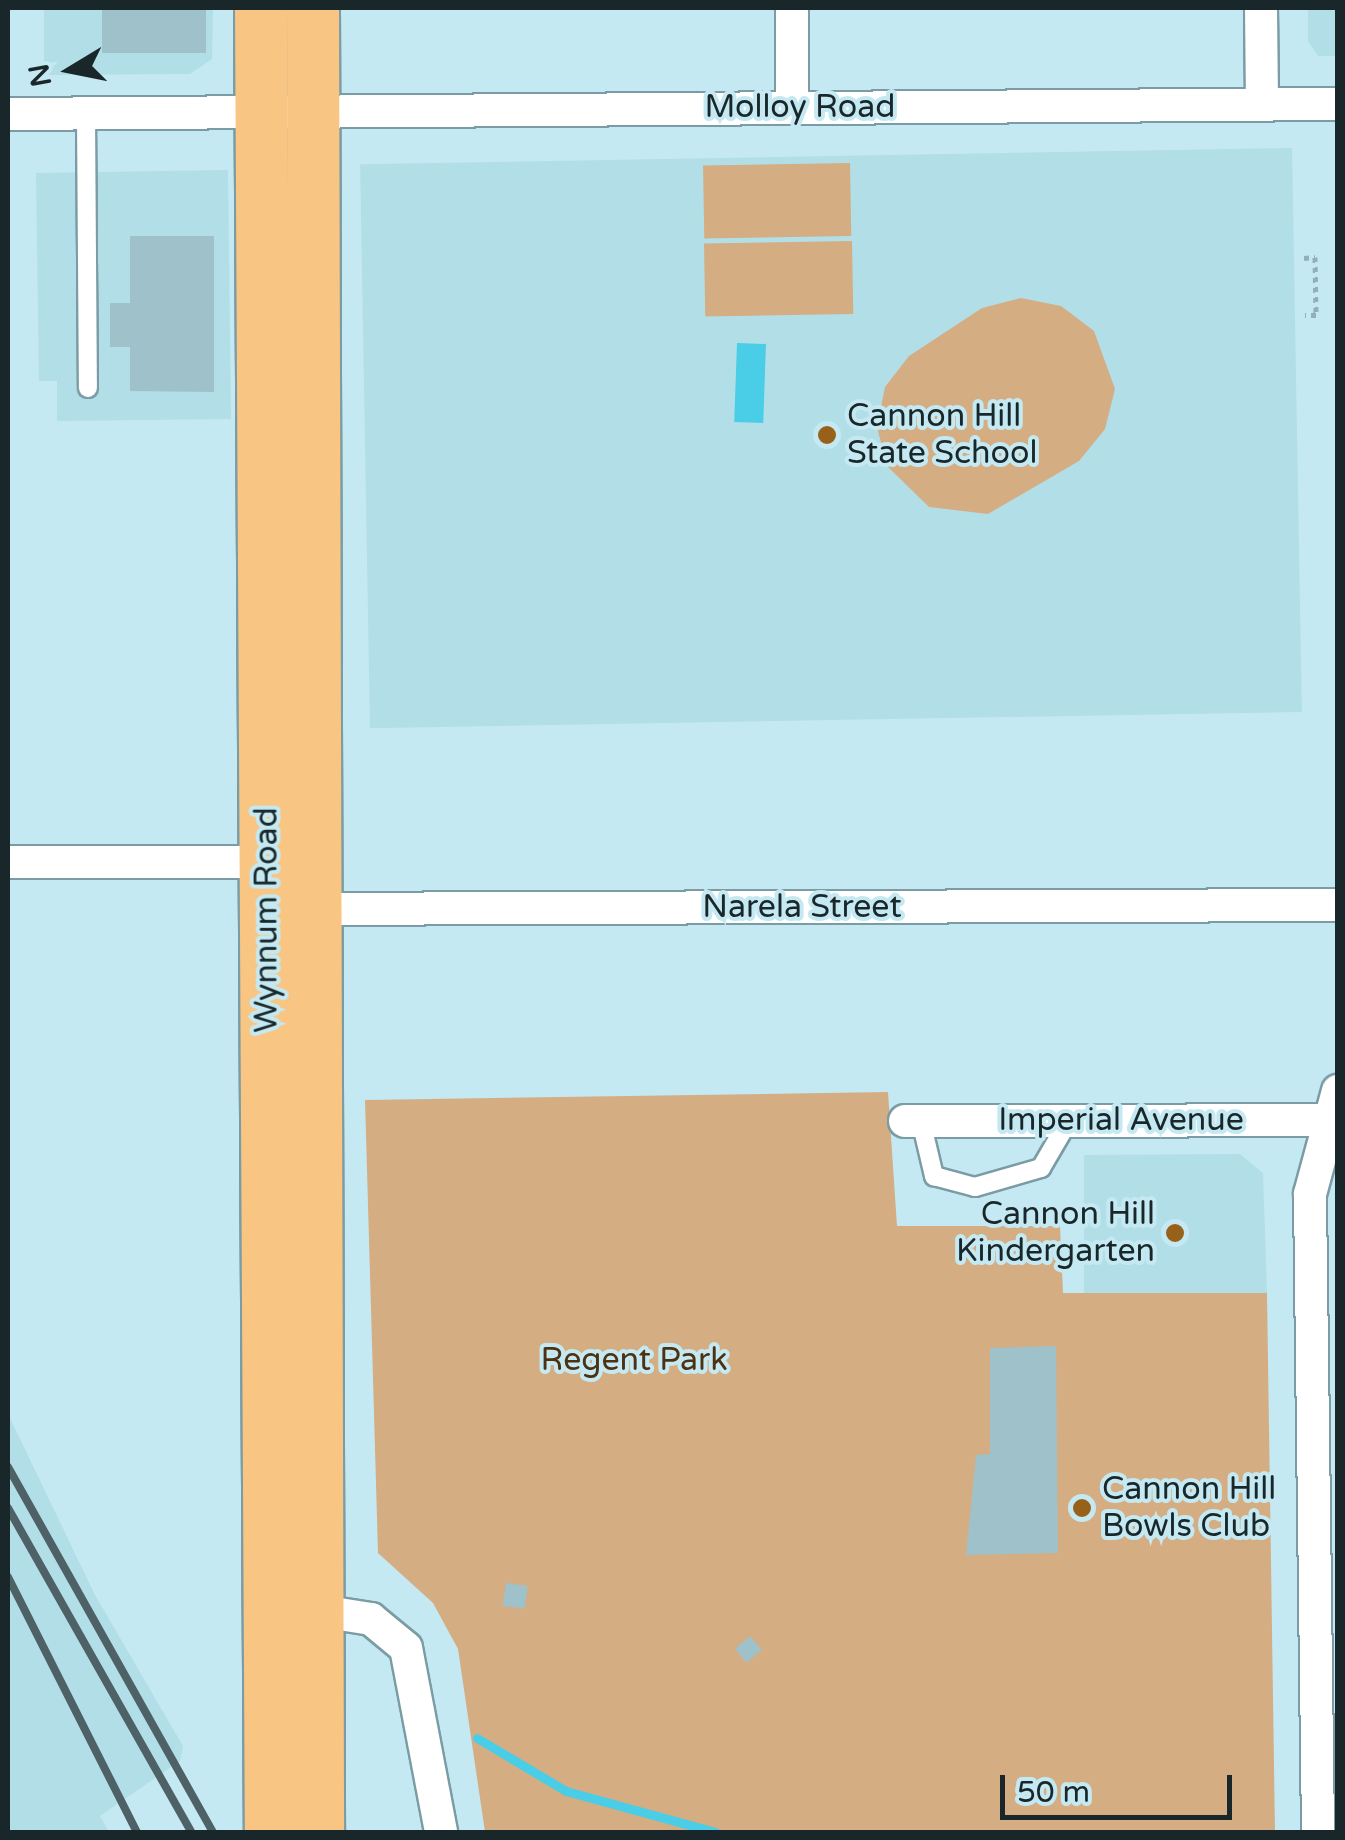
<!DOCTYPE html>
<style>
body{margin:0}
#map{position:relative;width:1345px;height:1840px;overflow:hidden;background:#c5e9f2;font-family:"Varela Round",sans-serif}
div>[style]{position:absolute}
.built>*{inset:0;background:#b2dee8;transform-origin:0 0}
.green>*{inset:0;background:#d4ad83;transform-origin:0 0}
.water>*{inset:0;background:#4acde7;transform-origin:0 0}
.stream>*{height:9px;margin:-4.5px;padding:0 4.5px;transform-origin:4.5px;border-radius:4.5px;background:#4acde7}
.building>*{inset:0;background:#9fc1c9;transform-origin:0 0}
.path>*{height:5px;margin-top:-2.5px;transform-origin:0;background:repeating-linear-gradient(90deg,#91afb6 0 5px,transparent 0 10px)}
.roads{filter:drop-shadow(2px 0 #7b9ca4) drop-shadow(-2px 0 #7b9ca4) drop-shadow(0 2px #7b9ca4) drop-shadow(0 -2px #7b9ca4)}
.service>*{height:18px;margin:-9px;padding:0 9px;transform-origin:9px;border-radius:9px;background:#fff}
.minor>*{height:32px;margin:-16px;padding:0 16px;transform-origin:16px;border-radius:16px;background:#fff}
.primary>*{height:52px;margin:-26px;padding:0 26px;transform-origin:26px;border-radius:26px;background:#f8c583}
.rail>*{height:8px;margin:-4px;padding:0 4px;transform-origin:4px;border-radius:4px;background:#4d6166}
.dots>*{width:28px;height:28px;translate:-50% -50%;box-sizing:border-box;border:5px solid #c5e9f2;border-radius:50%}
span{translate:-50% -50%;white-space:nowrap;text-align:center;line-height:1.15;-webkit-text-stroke:8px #c5e9f2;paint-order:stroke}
.street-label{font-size:32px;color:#1a272a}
.poi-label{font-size:32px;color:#1a272a}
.left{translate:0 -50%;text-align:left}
.right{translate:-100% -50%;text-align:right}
.park-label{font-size:32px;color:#4c3112}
.frame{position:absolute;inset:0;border:10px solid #1a272a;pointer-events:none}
.north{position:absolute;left:20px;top:20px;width:100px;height:100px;-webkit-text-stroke:8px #c5e9f2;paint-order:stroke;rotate:260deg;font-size:28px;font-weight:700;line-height:40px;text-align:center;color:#1a272a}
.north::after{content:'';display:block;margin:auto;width:35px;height:45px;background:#1a272a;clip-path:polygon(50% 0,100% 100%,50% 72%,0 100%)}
.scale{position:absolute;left:1000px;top:1775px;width:232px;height:45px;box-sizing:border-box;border:5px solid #1a272a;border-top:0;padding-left:12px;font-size:30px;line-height:35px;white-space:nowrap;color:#1a272a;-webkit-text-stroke:8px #c5e9f2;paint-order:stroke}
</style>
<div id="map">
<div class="built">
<i style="clip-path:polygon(44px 8px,213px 8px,212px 59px,190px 74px,44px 75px)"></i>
<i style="clip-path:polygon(1308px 8px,1337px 8px,1337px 56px,1318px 56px,1308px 41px)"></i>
<i style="left:1292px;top:148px;width:564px;height:932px;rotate:89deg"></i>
<i style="clip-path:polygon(228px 170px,231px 419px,57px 421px,57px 381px,39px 381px,36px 173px)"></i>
<i style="clip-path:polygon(1240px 1154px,1263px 1173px,1267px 1293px,1084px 1293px,1084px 1155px)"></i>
<i style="clip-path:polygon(8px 1414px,95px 1595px,183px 1746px,180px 1761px,100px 1816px,109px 1832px,8px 1832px)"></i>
</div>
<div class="green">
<i style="left:850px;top:163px;width:73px;height:147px;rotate:89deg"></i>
<i style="left:852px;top:241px;width:73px;height:148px;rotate:89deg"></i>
<i style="clip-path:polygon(1021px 298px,1061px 306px,1094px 331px,1115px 389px,1105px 429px,1079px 461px,988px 514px,929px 507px,887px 466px,877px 427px,885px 387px,909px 356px,982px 308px)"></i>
<i style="clip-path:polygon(888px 1092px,897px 1226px,1060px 1226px,1063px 1293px,1267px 1293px,1275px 1832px,485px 1832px,458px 1649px,433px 1603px,378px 1553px,365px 1100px)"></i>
</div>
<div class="water">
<i style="left:737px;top:343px;width:29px;height:79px;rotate:2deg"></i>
</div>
<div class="stream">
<i style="left:477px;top:1738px;width:104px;rotate:30.8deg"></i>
<i style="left:566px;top:1791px;width:155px;rotate:15.4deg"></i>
</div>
<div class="building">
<i style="left:102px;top:8px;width:104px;height:45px"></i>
<i style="clip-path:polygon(130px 236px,214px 236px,214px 392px,130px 391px,130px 347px,110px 347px,110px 303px,130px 303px)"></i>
<i style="clip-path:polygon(1056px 1346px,1058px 1553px,966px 1555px,976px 1455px,990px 1454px,990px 1348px)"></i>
<i style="left:506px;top:1583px;width:22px;height:23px;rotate:8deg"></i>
<i style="left:750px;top:1636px;width:18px;height:20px;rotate:49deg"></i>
</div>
<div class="path">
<i style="left:1304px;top:258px;width:11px;rotate:-5deg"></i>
<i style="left:1315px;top:257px;width:58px;rotate:89deg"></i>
<i style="left:1316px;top:315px;width:11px;rotate:180deg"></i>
</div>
<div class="roads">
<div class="service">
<i style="left:86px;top:114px;width:274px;rotate:89.6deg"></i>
<i style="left:921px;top:1121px;width:57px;rotate:76.7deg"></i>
<i style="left:934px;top:1176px;width:42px;rotate:15deg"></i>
<i style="left:975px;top:1187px;width:69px;rotate:-16.1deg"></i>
<i style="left:1041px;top:1168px;width:56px;rotate:-59.7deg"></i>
</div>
<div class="minor">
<i style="left:792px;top:8px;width:99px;rotate:90deg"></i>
<i style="left:1261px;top:8px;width:96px;rotate:89.4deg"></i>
<i style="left:8px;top:114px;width:1330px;rotate:-0.43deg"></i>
<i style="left:8px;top:862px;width:275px"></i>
<i style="left:297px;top:909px;width:1041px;rotate:-0.22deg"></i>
<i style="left:905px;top:1121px;width:433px;rotate:-0.1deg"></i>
<i style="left:301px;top:1608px;width:71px;rotate:8.9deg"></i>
<i style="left:371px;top:1619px;width:45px;rotate:39.6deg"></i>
<i style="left:406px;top:1648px;width:187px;rotate:79.2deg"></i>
<i style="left:1318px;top:1832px;width:638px;rotate:-90.72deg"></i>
<i style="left:1310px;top:1194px;width:107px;rotate:-74.8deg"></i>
</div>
<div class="primary">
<i style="left:261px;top:8px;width:1824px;rotate:89.69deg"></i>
<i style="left:313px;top:8px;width:1824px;rotate:89.84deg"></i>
</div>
</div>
<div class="rail">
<i style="left:8px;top:1467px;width:419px;rotate:60.7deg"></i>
<i style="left:8px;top:1508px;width:372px;rotate:60.5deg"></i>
<i style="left:8px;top:1577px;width:286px;rotate:63.2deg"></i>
</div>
<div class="dots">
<i style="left:827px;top:435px;background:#98611a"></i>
<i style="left:1175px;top:1233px;background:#98611a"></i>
<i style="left:1082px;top:1508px;background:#98611a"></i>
</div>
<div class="street-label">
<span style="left:800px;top:107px">Molloy Road</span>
<span style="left:802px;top:907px">Narela Street</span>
<span style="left:267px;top:920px;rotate:-90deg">Wynnum Road</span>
<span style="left:1121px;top:1120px">Imperial Avenue</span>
</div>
<div class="poi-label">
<span class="left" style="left:847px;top:435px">Cannon Hill<br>State School</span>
<span class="right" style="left:1155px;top:1233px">Cannon Hill<br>Kindergarten</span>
<span class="left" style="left:1102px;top:1508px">Cannon Hill<br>Bowls Club</span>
</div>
<div class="park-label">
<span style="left:634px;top:1360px">Regent Park</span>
</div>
<div class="frame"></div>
<div class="north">N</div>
<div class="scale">50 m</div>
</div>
